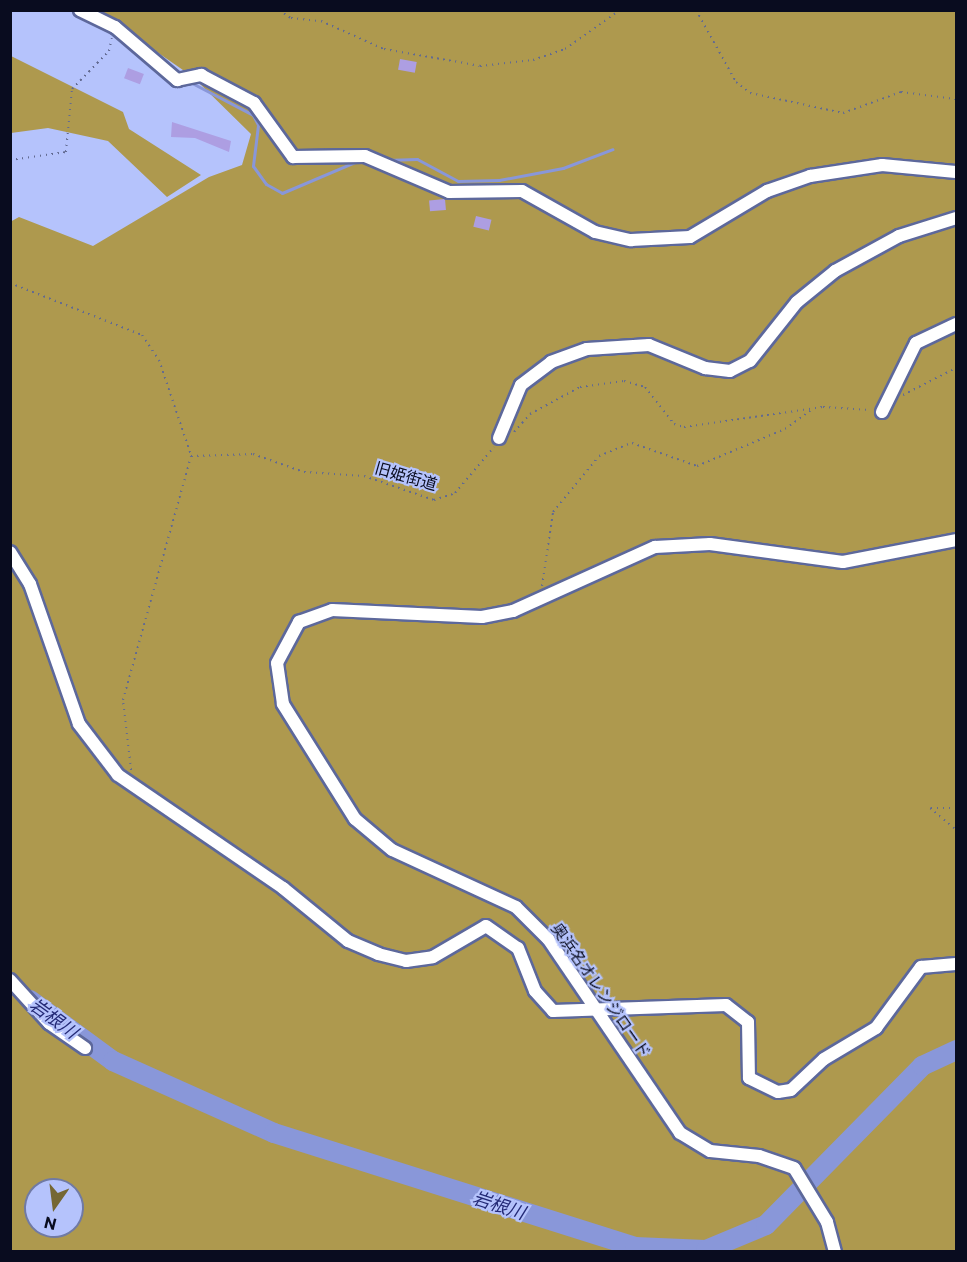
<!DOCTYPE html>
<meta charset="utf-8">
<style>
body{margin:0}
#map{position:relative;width:967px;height:1262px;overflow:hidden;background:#b5c3fc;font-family:Commissioner,"Noto Sans JP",sans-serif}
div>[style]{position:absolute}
.forest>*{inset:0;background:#ae994e}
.stream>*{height:3px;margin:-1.5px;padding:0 1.5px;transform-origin:1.5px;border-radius:1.5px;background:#8997d9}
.river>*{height:20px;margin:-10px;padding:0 10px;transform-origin:10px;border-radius:10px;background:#8997d9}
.building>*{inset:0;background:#ad9ee2;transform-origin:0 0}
.path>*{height:2px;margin-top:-1px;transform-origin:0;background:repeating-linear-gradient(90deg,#626a91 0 1.5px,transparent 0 6px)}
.roads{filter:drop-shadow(2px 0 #5d689b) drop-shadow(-2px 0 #5d689b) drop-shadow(0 2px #5d689b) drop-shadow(0 -2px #5d689b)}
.minor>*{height:12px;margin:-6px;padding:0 6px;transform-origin:6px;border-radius:6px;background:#fff}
span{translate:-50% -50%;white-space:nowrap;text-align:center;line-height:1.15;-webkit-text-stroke:4.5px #b5c3fc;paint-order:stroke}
.street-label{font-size:16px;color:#090c1f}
.water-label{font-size:18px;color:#242a76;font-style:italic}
.frame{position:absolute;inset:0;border:12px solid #090c1f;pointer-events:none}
.north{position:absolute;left:24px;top:1178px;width:60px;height:60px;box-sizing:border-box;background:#b5c3fc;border:2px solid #707aa4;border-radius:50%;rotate:194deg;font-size:16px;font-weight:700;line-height:24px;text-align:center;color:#090c1f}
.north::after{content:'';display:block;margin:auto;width:21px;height:27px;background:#756734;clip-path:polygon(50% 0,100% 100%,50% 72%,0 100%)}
</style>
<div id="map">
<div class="forest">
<i style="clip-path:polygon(evenodd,98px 11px,956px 11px,956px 1251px,11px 1251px,10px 222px,19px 217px,93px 246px,209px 177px,242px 165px,251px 134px,193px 77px,98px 11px,36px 1190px,72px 1190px,72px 1226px,36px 1226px,36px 1190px)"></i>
<i style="clip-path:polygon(11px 56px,123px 112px,129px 129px,201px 175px,167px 197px,108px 141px,48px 128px,11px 133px)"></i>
</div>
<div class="stream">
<i style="left:96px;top:10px;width:13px;rotate:32deg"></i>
<i style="left:118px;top:23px;width:84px;rotate:39.2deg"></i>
<i style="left:190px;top:82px;width:71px;rotate:27.6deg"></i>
<i style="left:253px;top:115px;width:11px;rotate:63deg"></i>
<i style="left:258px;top:125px;width:41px;rotate:97deg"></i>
<i style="left:253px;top:166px;width:22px;rotate:54deg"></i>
<i style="left:266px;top:184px;width:18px;rotate:29deg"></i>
<i style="left:282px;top:193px;width:79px;rotate:-23deg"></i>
<i style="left:385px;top:160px;width:32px;rotate:-2deg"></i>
<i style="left:417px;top:159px;width:47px;rotate:28.2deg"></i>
<i style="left:458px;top:181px;width:41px;rotate:-1.4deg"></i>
<i style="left:499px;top:180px;width:65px;rotate:-10.6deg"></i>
<i style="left:563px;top:168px;width:53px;rotate:-20.8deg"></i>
<i style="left:635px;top:1247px;width:5px;rotate:79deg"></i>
</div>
<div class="river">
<i style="left:30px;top:1000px;width:103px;rotate:36.3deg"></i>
<i style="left:113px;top:1061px;width:176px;rotate:24.1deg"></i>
<i style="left:274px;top:1133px;width:379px;rotate:17.5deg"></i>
<i style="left:635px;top:1247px;width:71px;rotate:2.4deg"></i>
<i style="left:706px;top:1250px;width:65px;rotate:-22.6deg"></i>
<i style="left:766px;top:1225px;width:223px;rotate:-45.5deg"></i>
<i style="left:922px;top:1066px;width:38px;rotate:-25deg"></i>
</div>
<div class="building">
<i style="left:400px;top:59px;width:17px;height:11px;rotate:10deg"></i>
<i style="left:128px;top:68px;width:17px;height:11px;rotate:21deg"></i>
<i style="clip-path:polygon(172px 122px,231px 141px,229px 152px,195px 138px,171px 137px)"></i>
<i style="left:445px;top:199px;width:11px;height:16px;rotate:85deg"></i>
<i style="left:476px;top:216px;width:16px;height:11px;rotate:14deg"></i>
</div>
<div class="path">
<i style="left:279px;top:10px;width:14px;rotate:34deg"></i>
<i style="left:291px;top:18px;width:30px;rotate:6deg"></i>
<i style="left:321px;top:21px;width:69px;rotate:24deg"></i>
<i style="left:384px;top:49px;width:97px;rotate:10deg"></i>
<i style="left:480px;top:66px;width:53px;rotate:-6.5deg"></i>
<i style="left:533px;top:60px;width:34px;rotate:-19deg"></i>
<i style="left:565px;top:49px;width:67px;rotate:-35.3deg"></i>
<i style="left:696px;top:10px;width:82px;rotate:60.9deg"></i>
<i style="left:736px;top:82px;width:18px;rotate:38deg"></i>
<i style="left:750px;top:93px;width:95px;rotate:12.1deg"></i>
<i style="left:843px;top:113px;width:62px;rotate:-19.9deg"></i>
<i style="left:901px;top:92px;width:55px;rotate:7.3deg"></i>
<i style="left:10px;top:160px;width:57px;rotate:-8.1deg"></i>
<i style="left:66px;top:152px;width:63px;rotate:-84.6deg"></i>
<i style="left:72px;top:89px;width:53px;rotate:-45.8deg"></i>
<i style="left:109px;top:51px;width:13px;rotate:-77deg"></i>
<i style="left:10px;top:283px;width:142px;rotate:21.5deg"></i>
<i style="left:142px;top:335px;width:30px;rotate:56deg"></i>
<i style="left:159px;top:360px;width:100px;rotate:71.4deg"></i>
<i style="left:903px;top:395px;width:59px;rotate:-27deg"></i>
<i style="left:514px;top:432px;width:24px;rotate:-48deg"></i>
<i style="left:530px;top:414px;width:57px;rotate:-28.4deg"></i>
<i style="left:580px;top:387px;width:44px;rotate:-7.8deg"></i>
<i style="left:624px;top:381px;width:22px;rotate:16deg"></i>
<i style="left:645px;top:387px;width:47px;rotate:51.9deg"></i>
<i style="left:674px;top:424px;width:10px;rotate:17deg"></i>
<i style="left:684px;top:427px;width:140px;rotate:-8.2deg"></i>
<i style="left:823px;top:407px;width:47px;rotate:3.7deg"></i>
<i style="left:191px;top:456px;width:62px;rotate:-1.8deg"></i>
<i style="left:253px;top:454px;width:54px;rotate:19.4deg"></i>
<i style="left:304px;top:472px;width:60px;rotate:3.8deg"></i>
<i style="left:364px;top:476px;width:74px;rotate:18.9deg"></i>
<i style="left:434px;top:500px;width:22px;rotate:-18deg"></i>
<i style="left:455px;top:493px;width:60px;rotate:-49.7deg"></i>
<i style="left:542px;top:586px;width:75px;rotate:-81.5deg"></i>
<i style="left:553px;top:512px;width:72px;rotate:-50.6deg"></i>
<i style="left:599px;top:456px;width:35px;rotate:-22deg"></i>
<i style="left:632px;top:443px;width:69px;rotate:19.5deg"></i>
<i style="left:697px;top:466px;width:95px;rotate:-22.8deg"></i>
<i style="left:785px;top:429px;width:32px;rotate:-36deg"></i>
<i style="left:131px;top:770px;width:70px;rotate:-96.5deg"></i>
<i style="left:123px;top:700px;width:253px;rotate:-74.4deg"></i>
<i style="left:956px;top:808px;width:26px;rotate:180deg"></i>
<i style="left:930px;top:808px;width:34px;rotate:40deg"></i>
</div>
<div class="roads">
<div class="minor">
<i style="left:80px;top:10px;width:39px;rotate:26deg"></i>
<i style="left:115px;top:27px;width:82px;rotate:40.5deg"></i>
<i style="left:177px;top:80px;width:25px;rotate:-12deg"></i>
<i style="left:201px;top:75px;width:60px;rotate:27.8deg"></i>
<i style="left:254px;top:103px;width:67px;rotate:54.2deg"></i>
<i style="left:293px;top:157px;width:72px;rotate:-0.8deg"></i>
<i style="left:365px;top:156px;width:91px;rotate:23.2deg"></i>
<i style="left:449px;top:192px;width:73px;rotate:-0.8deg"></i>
<i style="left:522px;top:191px;width:84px;rotate:29.3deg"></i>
<i style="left:595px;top:232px;width:37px;rotate:13deg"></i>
<i style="left:631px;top:240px;width:59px;rotate:-2.9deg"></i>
<i style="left:690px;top:237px;width:90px;rotate:-30.9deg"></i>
<i style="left:767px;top:191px;width:46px;rotate:-19.2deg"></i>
<i style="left:810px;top:176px;width:73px;rotate:-8.7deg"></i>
<i style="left:882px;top:165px;width:74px;rotate:5.4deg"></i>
<i style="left:882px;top:412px;width:77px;rotate:-63.8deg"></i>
<i style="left:916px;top:343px;width:44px;rotate:-25.4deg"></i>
<i style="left:499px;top:438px;width:57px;rotate:-67.5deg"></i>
<i style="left:521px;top:385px;width:38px;rotate:-37deg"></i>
<i style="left:551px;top:362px;width:38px;rotate:-20deg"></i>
<i style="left:587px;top:349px;width:62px;rotate:-3.7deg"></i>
<i style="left:649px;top:345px;width:61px;rotate:22.3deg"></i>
<i style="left:705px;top:368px;width:25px;rotate:7deg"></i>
<i style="left:730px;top:371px;width:22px;rotate:-27deg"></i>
<i style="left:750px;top:361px;width:75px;rotate:-51.5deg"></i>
<i style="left:797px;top:302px;width:49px;rotate:-39.2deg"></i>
<i style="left:835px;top:271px;width:73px;rotate:-28.7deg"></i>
<i style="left:899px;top:236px;width:60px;rotate:-17.5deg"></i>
<i style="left:10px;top:552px;width:38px;rotate:58deg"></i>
<i style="left:30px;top:584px;width:148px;rotate:70.7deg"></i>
<i style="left:79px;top:724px;width:64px;rotate:52.6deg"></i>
<i style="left:118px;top:775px;width:200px;rotate:34.4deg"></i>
<i style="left:283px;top:888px;width:84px;rotate:39.2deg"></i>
<i style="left:348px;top:941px;width:33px;rotate:23deg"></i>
<i style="left:378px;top:954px;width:29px;rotate:14deg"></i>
<i style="left:406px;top:961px;width:27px;rotate:-8deg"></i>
<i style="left:433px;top:957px;width:61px;rotate:-30.3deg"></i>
<i style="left:486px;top:926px;width:39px;rotate:35deg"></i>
<i style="left:518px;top:948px;width:46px;rotate:68.4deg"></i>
<i style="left:535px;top:991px;width:27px;rotate:48deg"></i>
<i style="left:553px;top:1011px;width:173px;rotate:-2deg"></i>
<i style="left:726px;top:1005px;width:28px;rotate:38deg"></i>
<i style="left:748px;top:1022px;width:56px;rotate:89deg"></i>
<i style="left:749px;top:1078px;width:32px;rotate:26deg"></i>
<i style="left:778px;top:1092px;width:13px;rotate:-9deg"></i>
<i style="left:791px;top:1090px;width:45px;rotate:-43.2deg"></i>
<i style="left:824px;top:1059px;width:61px;rotate:-30.8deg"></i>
<i style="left:876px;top:1028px;width:76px;rotate:-53.6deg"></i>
<i style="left:921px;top:967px;width:35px;rotate:-5deg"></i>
<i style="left:10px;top:980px;width:58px;rotate:47.8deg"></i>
<i style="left:49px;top:1023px;width:44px;rotate:34.8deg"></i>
<i style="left:835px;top:1252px;width:31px;rotate:-105deg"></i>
<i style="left:827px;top:1222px;width:63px;rotate:-121.4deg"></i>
<i style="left:794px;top:1168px;width:37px;rotate:-161deg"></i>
<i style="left:759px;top:1156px;width:49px;rotate:-174.2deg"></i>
<i style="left:710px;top:1151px;width:35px;rotate:-149deg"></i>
<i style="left:680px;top:1133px;width:235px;rotate:-124.2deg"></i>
<i style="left:548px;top:939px;width:45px;rotate:-135deg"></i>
<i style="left:516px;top:907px;width:136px;rotate:-155.3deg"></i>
<i style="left:392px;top:850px;width:48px;rotate:-140deg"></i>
<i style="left:355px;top:819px;width:136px;rotate:-122.1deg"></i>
<i style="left:283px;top:704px;width:41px;rotate:-98.3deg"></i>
<i style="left:277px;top:663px;width:47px;rotate:-61.8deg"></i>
<i style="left:299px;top:622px;width:35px;rotate:-20deg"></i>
<i style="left:332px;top:610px;width:150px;rotate:2.7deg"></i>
<i style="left:482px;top:617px;width:32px;rotate:-11deg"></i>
<i style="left:513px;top:611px;width:156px;rotate:-24.3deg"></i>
<i style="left:655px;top:547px;width:55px;rotate:-3.1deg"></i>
<i style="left:710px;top:544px;width:134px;rotate:7.7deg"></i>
<i style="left:843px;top:562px;width:115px;rotate:-11deg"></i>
</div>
</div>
<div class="street-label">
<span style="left:406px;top:476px;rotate:16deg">旧姫街道</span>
<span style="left:601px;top:990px;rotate:55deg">奥浜名オレンジロード</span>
</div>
<div class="water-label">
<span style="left:54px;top:1018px;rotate:36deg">岩根川</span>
<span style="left:499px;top:1205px;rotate:18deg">岩根川</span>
</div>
<div class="frame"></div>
<div class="north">N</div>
</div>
